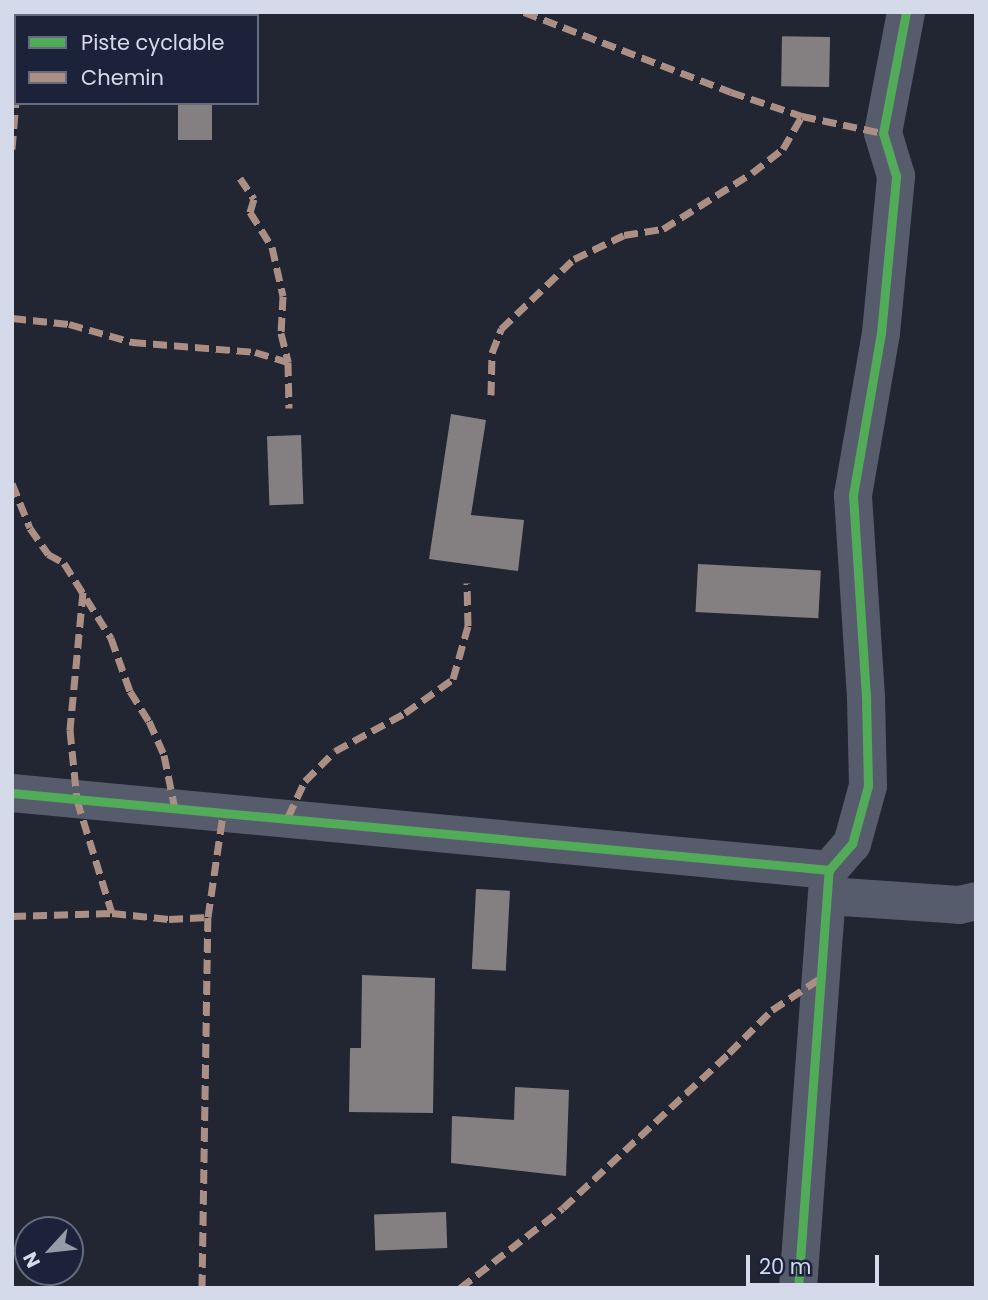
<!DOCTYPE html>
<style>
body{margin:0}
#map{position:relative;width:988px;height:1300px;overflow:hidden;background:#222632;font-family:Poppins,sans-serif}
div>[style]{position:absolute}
.building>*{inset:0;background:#848082;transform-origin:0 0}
.street>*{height:38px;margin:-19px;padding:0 19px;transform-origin:19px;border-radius:19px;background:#575c6c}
.quiet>*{height:7px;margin-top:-3.5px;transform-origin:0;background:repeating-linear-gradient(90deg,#ac8f84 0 14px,transparent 0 21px)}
.cycleway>*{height:9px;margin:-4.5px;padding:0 4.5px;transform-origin:4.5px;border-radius:4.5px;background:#51ab58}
span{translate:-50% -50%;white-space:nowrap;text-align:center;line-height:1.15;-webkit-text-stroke:7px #1b2239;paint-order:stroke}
.frame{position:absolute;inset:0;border:14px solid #d5daea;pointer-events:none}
.legend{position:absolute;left:14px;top:14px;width:245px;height:91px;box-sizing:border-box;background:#1b2239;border:2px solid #656c80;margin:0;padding:9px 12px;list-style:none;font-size:21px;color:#d5daea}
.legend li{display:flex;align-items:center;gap:14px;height:35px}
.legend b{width:35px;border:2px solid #656c80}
.north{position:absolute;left:14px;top:1216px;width:70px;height:70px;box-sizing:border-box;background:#1b2239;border:2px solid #656c80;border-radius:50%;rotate:243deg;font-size:19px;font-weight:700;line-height:28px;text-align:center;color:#d5daea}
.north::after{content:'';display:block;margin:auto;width:24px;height:32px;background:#969baa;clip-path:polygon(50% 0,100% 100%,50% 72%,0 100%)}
.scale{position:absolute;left:746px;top:1255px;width:133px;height:32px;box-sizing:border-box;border:4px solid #d5daea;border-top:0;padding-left:9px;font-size:21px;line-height:24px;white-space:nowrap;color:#d5daea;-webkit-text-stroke:5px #1b2239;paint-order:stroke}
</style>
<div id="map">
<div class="building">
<i style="left:830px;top:37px;width:50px;height:48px;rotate:91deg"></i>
<i style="left:178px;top:103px;width:34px;height:37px"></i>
<i style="clip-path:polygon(451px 414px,486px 420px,471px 515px,524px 520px,518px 571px,429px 559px)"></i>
<i style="left:301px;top:435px;width:69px;height:34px;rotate:88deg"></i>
<i style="left:698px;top:564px;width:123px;height:48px;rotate:3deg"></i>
<i style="left:476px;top:889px;width:34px;height:80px;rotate:3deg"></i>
<i style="clip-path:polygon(362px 975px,435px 978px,433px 1113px,349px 1112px,350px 1048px,361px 1048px)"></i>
<i style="clip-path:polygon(515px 1087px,569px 1090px,566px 1176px,451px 1163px,452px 1116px,514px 1120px)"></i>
<i style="left:446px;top:1212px;width:36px;height:72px;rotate:88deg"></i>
</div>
<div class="street">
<i style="left:12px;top:793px;width:821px;rotate:5.38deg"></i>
<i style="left:828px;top:896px;width:131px;rotate:3.9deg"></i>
<i style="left:959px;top:905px;width:17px;rotate:-13deg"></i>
<i style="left:798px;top:1288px;width:419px;rotate:-85.8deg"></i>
<i style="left:829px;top:870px;width:35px;rotate:-49deg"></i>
<i style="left:852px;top:844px;width:60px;rotate:-74.6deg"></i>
<i style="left:868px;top:786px;width:89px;rotate:-91.3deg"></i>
<i style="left:866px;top:697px;width:202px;rotate:-93.7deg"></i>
<i style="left:853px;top:495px;width:164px;rotate:-80.2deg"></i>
<i style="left:881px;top:333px;width:158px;rotate:-84.5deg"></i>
<i style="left:896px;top:176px;width:45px;rotate:-106.8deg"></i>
<i style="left:883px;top:133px;width:123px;rotate:-79.2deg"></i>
</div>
<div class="quiet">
<i style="left:524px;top:12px;width:222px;rotate:21.1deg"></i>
<i style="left:731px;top:92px;width:75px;rotate:18.7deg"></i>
<i style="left:802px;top:116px;width:83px;rotate:11.9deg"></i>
<i style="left:12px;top:149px;width:49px;rotate:-85.3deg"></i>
<i style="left:240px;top:178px;width:25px;rotate:56deg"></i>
<i style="left:254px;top:199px;width:14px;rotate:107deg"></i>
<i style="left:250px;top:212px;width:41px;rotate:57.8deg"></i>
<i style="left:272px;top:247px;width:50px;rotate:77.3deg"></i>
<i style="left:283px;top:296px;width:37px;rotate:93deg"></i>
<i style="left:281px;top:333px;width:30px;rotate:76deg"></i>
<i style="left:12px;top:318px;width:57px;rotate:6deg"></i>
<i style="left:69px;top:324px;width:66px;rotate:15.9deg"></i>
<i style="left:132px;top:342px;width:123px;rotate:4.6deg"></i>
<i style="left:255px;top:352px;width:34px;rotate:17deg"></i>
<i style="left:288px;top:362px;width:46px;rotate:88.8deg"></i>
<i style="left:491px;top:395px;width:42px;rotate:-88.6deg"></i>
<i style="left:492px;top:353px;width:26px;rotate:-69deg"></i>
<i style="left:501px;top:329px;width:101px;rotate:-43.8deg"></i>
<i style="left:574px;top:259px;width:55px;rotate:-25.6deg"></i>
<i style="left:624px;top:235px;width:39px;rotate:-9deg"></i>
<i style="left:663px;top:229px;width:105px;rotate:-32.2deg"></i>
<i style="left:752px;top:173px;width:39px;rotate:-38deg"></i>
<i style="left:783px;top:149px;width:38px;rotate:-60deg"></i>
<i style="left:12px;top:483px;width:48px;rotate:68.2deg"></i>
<i style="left:30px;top:528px;width:32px;rotate:55deg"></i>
<i style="left:48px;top:554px;width:18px;rotate:29deg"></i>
<i style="left:64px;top:563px;width:89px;rotate:57.9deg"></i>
<i style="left:111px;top:638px;width:56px;rotate:70.3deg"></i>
<i style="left:130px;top:691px;width:36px;rotate:58deg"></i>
<i style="left:149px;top:721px;width:37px;rotate:66deg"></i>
<i style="left:164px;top:755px;width:55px;rotate:78.5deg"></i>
<i style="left:83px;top:592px;width:139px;rotate:95.4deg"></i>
<i style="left:70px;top:730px;width:70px;rotate:84.3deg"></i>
<i style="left:77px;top:800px;width:118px;rotate:72.8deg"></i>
<i style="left:112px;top:913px;width:57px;rotate:6deg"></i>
<i style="left:169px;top:919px;width:39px;rotate:-3deg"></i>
<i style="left:288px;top:817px;width:40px;rotate:-65deg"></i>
<i style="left:305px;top:781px;width:42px;rotate:-45deg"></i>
<i style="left:335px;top:751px;width:80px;rotate:-28.5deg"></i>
<i style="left:405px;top:713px;width:59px;rotate:-35.3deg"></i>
<i style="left:453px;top:679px;width:55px;rotate:-74.2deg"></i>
<i style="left:468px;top:626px;width:43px;rotate:-91.3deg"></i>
<i style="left:12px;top:916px;width:100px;rotate:-1.7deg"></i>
<i style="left:202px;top:1288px;width:371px;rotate:-89.1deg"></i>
<i style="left:208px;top:917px;width:104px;rotate:-81.7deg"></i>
<i style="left:460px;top:1288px;width:130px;rotate:-37.8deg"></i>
<i style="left:563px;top:1208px;width:227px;rotate:-43deg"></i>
<i style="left:729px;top:1053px;width:61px;rotate:-45deg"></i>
<i style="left:772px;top:1010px;width:60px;rotate:-33.4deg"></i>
</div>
<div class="cycleway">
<i style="left:12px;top:793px;width:821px;rotate:5.38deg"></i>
<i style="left:798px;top:1288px;width:419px;rotate:-85.8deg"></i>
<i style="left:829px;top:870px;width:35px;rotate:-49deg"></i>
<i style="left:852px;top:844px;width:60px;rotate:-74.6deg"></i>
<i style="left:868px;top:786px;width:89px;rotate:-91.3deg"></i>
<i style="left:866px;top:697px;width:202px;rotate:-93.7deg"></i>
<i style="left:853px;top:495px;width:164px;rotate:-80.2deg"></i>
<i style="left:881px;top:333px;width:158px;rotate:-84.5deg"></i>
<i style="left:896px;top:176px;width:45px;rotate:-106.8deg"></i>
<i style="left:883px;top:133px;width:123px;rotate:-79.2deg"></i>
</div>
<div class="frame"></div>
<ul class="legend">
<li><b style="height:9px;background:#51ab58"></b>Piste cyclable</li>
<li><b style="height:9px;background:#ac8f84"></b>Chemin</li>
</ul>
<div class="north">N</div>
<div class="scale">20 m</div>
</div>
